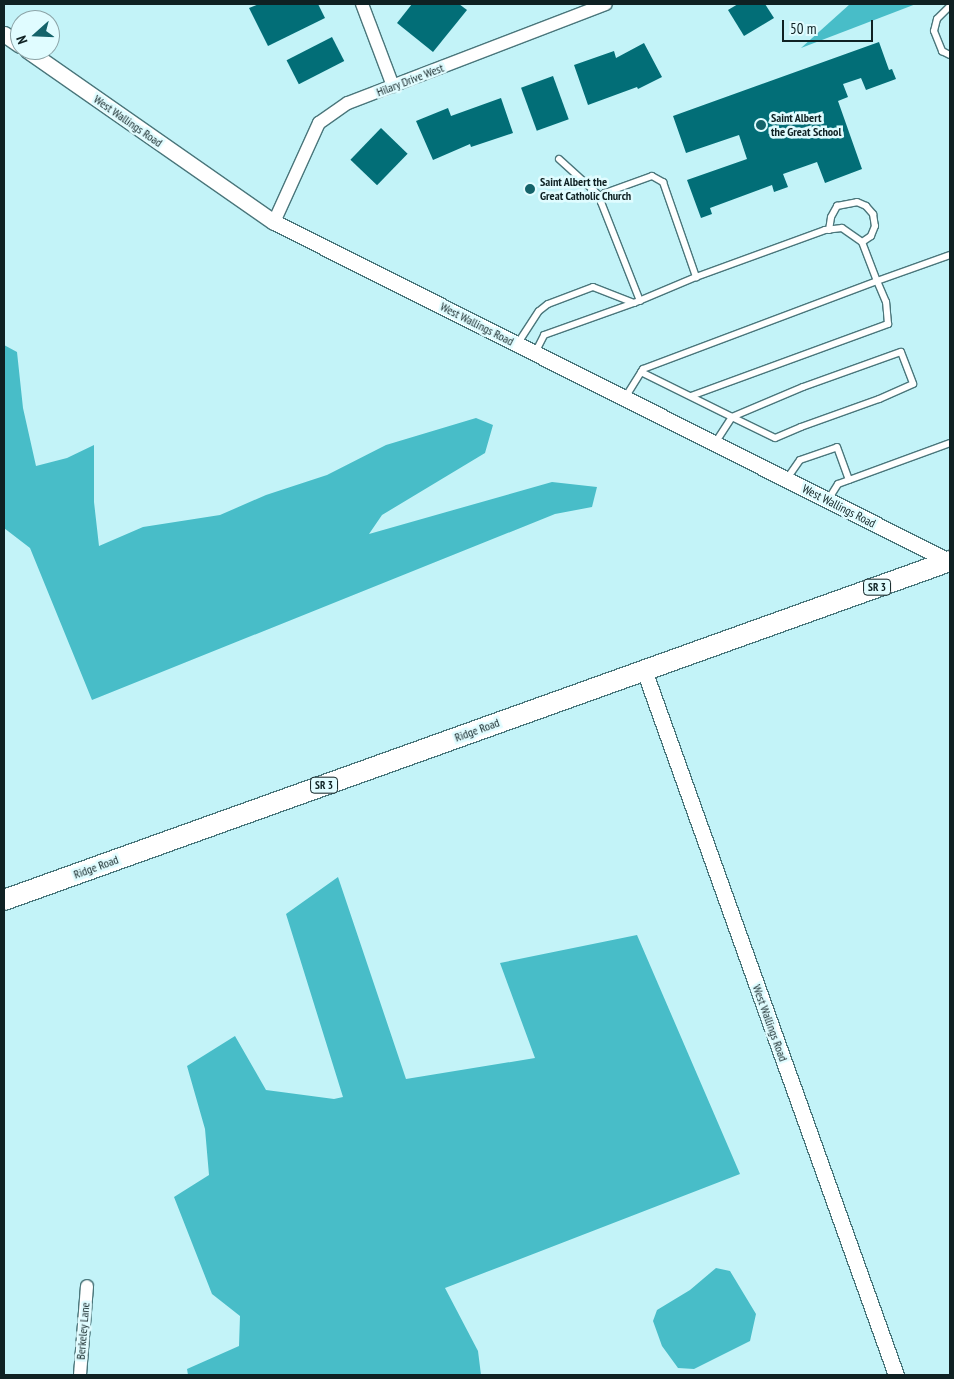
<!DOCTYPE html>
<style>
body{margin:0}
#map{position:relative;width:954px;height:1379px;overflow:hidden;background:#c3f3f8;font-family:"PT Sans Narrow",sans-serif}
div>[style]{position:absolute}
.forest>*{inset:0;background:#48bdc8}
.building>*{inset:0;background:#026e77;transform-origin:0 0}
.roads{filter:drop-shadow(1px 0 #4a767b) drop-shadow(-1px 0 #4a767b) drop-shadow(0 1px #4a767b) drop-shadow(0 -1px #4a767b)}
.service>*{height:6px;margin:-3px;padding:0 3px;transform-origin:3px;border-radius:3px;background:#fff}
.minor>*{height:12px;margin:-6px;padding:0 6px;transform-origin:6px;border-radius:6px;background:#fff}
.tertiary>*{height:15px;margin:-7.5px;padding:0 7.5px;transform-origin:7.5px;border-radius:7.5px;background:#fff}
.primary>*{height:20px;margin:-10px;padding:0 10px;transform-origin:10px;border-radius:10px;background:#fff}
.dots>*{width:14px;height:14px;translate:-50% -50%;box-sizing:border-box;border:2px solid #e0fcff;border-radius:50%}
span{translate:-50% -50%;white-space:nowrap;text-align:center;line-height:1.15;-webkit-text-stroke:5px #e0fcff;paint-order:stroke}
.shield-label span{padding:1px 4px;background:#e0fcff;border:1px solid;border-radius:4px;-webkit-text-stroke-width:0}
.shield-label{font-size:11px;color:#0f2123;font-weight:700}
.street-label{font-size:12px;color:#0f2123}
.poi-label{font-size:12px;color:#0f2123;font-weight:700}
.left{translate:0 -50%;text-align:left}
.frame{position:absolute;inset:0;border:5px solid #0f2123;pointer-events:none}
.north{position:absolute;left:10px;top:10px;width:50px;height:50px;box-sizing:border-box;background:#e0fcff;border:1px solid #8ca4a7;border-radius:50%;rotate:250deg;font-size:14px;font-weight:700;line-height:20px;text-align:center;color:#0f2123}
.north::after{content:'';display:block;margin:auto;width:18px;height:22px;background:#14636a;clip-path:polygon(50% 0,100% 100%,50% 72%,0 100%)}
.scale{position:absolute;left:782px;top:20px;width:91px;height:22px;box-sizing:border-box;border:2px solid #0f2123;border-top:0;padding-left:6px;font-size:15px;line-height:18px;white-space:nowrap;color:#0f2123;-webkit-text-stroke:4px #e0fcff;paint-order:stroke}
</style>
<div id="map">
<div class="forest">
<i style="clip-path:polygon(850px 4px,916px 4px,801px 48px)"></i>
<i style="clip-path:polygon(4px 345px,17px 352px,23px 408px,36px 466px,67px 458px,94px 445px,94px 502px,99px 546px,143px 527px,220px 515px,266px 495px,327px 475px,386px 445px,476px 418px,493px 425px,485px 453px,382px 515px,369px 534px,552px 482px,597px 487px,592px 507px,555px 514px,92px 700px,30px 548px,4px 528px)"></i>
<i style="clip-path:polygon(338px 877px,406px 1079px,535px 1058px,500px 963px,637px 935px,740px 1174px,445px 1288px,478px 1351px,481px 1375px,188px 1375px,187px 1369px,239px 1346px,240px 1316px,212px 1294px,174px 1197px,209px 1175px,205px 1129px,187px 1066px,235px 1036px,266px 1090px,334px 1099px,343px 1097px,286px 914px)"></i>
<i style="clip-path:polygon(716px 1268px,730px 1271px,756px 1314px,750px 1341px,694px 1369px,678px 1368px,662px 1346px,653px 1321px,657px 1310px,690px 1290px)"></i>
</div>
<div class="building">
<i style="clip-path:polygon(259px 4px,318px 4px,325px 18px,268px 46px,249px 8px)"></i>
<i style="clip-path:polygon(412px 4px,459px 4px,467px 10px,433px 52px,397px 23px)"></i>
<i style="clip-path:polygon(738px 4px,765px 4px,774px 18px,744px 36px,728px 10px)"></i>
<i style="left:332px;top:37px;width:27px;height:51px;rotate:63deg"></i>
<i style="clip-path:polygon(879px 42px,889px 70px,892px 69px,896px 79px,866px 90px,861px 78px,843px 84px,848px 97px,838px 101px,862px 169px,825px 183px,817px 162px,783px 174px,788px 187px,774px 192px,772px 185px,710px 208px,712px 214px,701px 218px,687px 180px,747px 159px,739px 135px,686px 153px,673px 116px)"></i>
<i style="clip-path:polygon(644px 43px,662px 77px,638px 89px,637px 87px,588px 105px,574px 65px,614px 51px,616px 58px)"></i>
<i style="left:553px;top:76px;width:46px;height:34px;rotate:70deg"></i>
<i style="clip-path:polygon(501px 98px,513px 133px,471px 147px,470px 144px,433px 160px,416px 121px,448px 108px,451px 116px)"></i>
<i style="left:381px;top:128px;width:37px;height:44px;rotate:44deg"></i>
</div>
<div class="roads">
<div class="service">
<i style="left:950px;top:6px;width:18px;rotate:135deg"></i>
<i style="left:937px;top:19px;width:12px;rotate:104deg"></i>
<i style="left:934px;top:31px;width:22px;rotate:68deg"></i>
<i style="left:942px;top:51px;width:9px;rotate:27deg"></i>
<i style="left:559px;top:159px;width:58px;rotate:42.2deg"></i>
<i style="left:829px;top:230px;width:13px;rotate:-81deg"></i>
<i style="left:831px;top:217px;width:13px;rotate:-61deg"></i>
<i style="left:837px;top:206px;width:20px;rotate:-11deg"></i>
<i style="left:857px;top:202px;width:10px;rotate:24deg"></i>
<i style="left:866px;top:206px;width:11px;rotate:49deg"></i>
<i style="left:873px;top:214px;width:12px;rotate:81deg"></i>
<i style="left:875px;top:226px;width:11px;rotate:112deg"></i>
<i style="left:871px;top:236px;width:11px;rotate:146deg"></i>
<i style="left:640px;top:301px;width:106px;rotate:-111.5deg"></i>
<i style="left:601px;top:202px;width:10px;rotate:-66deg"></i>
<i style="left:605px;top:193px;width:50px;rotate:-19.9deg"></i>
<i style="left:652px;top:176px;width:13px;rotate:29deg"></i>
<i style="left:663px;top:182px;width:101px;rotate:70.8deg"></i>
<i style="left:518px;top:343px;width:38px;rotate:-57deg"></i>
<i style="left:539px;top:311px;width:11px;rotate:-38deg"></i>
<i style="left:548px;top:304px;width:48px;rotate:-20.7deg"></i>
<i style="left:593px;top:287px;width:44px;rotate:21.3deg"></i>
<i style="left:634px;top:303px;width:67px;rotate:-22.8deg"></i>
<i style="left:696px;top:277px;width:137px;rotate:-20deg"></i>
<i style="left:825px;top:230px;width:17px;rotate:-7deg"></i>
<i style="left:842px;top:228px;width:24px;rotate:35deg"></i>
<i style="left:862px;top:242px;width:42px;rotate:69deg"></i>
<i style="left:877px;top:281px;width:250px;rotate:159.4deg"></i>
<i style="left:643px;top:369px;width:34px;rotate:122deg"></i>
<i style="left:901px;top:352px;width:34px;rotate:69deg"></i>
<i style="left:913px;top:384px;width:37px;rotate:156deg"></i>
<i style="left:879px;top:399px;width:83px;rotate:160.3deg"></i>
<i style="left:801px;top:427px;width:28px;rotate:157deg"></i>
<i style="left:775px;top:438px;width:48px;rotate:-154deg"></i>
<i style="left:732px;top:417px;width:77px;rotate:-22.9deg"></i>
<i style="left:803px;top:387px;width:104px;rotate:-19.7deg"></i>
<i style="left:535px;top:353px;width:20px;rotate:-63deg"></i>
<i style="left:544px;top:335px;width:96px;rotate:-19.6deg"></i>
<i style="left:641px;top:372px;width:102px;rotate:26.3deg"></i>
<i style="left:732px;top:417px;width:31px;rotate:123deg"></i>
<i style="left:691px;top:396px;width:210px;rotate:-20.1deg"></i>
<i style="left:888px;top:324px;width:22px;rotate:-95deg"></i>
<i style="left:886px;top:302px;width:23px;rotate:-113deg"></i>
<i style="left:877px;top:281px;width:77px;rotate:-19.6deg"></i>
<i style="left:786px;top:480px;width:24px;rotate:-55deg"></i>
<i style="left:800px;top:460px;width:39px;rotate:-19deg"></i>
<i style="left:837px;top:447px;width:35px;rotate:70deg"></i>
<i style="left:828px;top:500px;width:19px;rotate:-58deg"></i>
<i style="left:838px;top:484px;width:119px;rotate:-20.1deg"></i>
</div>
<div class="minor">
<i style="left:362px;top:4px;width:88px;rotate:69.3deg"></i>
<i style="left:274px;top:222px;width:109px;rotate:-65.6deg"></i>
<i style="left:319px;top:123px;width:35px;rotate:-35deg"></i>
<i style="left:348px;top:103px;width:276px;rotate:-21deg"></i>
<i style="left:80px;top:1375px;width:89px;rotate:-85.5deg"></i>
</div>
<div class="tertiary">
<i style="left:4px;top:34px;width:19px;rotate:35deg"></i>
<i style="left:27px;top:50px;width:301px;rotate:34.9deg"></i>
<i style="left:274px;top:222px;width:755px;rotate:26.67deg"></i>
<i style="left:644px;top:670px;width:749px;rotate:70.33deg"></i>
</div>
<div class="primary">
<i style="left:4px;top:900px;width:1005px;rotate:-19.72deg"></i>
</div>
</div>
<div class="dots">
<i style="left:761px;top:125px;background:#14636a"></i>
<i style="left:530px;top:189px;background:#14636a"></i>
</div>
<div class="shield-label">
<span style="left:877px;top:587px">SR 3</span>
<span style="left:324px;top:785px">SR 3</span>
</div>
<div class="street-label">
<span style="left:410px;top:80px;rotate:-21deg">Hilary Drive West</span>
<span style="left:128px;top:121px;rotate:35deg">West Wallings Road</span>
<span style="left:477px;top:324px;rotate:27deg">West Wallings Road</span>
<span style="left:839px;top:506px;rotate:27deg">West Wallings Road</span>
<span style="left:477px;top:730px;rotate:-20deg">Ridge Road</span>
<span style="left:96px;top:867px;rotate:-20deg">Ridge Road</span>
<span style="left:770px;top:1023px;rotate:70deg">West Wallings Road</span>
<span style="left:83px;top:1331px;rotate:-85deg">Berkeley Lane</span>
</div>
<div class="poi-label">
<span class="left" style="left:771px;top:125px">Saint Albert<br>the Great School</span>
<span class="left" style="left:540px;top:189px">Saint Albert the<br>Great Catholic Church</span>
</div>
<div class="frame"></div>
<div class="north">N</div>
<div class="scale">50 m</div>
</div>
